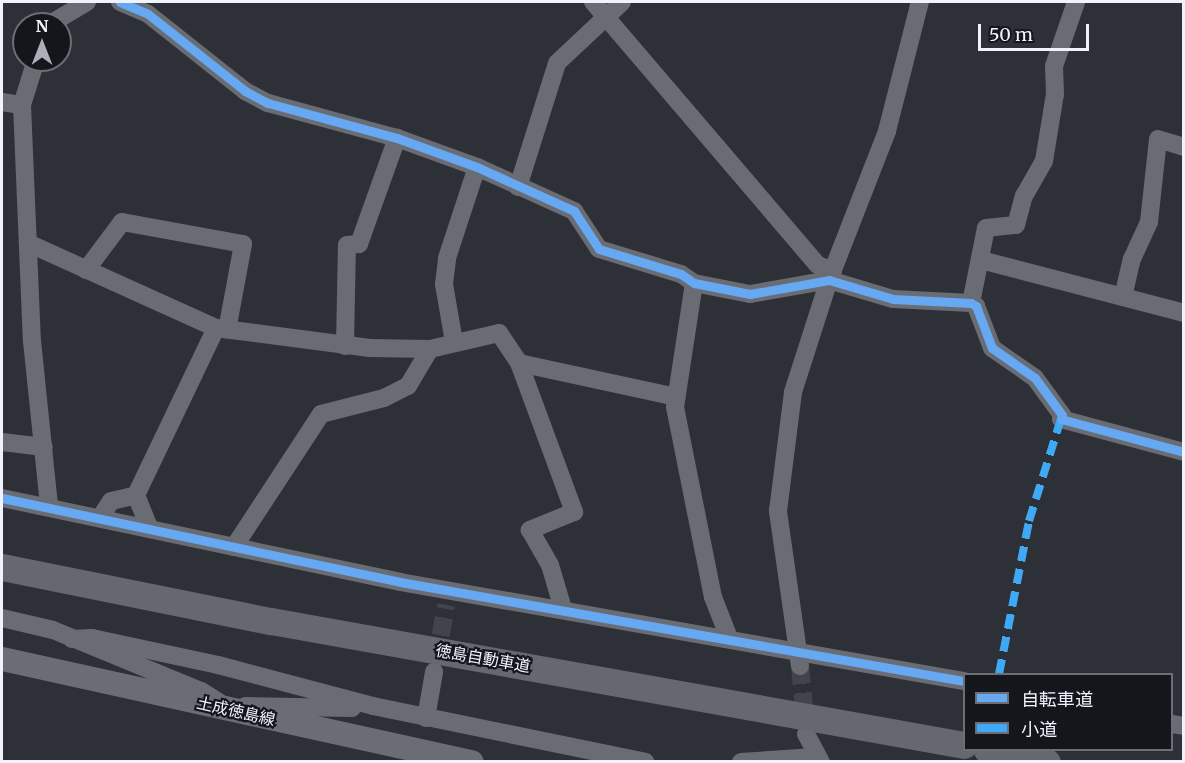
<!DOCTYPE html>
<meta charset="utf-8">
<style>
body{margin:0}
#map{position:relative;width:1185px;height:763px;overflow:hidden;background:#2e3038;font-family:Merriweather,"Noto Sans JP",serif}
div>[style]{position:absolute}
.minor-tunnel>*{height:18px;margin-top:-9px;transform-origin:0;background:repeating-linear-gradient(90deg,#41444c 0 18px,transparent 0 27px)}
.minor>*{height:18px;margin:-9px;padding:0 9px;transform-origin:9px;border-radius:9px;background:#6a6c74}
.major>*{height:24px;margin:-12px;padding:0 12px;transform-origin:12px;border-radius:12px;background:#6a6c76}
.highway>*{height:27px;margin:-13.5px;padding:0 13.5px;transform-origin:13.5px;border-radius:13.5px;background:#65686f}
.quiet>*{height:8px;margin-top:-4px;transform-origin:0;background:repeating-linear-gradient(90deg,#3fa9f5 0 15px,transparent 0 23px)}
.cycleway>*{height:9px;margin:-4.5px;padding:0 4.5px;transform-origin:4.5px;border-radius:4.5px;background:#66a8f1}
span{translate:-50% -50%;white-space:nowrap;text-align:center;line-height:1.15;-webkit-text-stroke:4.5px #14161c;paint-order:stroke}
.street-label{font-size:16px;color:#f0f3fc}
.frame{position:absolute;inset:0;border:3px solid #f0f3fc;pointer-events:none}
.legend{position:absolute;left:963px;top:673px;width:210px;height:78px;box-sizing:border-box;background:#14161c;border:2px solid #6c6e76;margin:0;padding:8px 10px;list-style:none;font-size:18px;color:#f0f3fc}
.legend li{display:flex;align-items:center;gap:12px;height:30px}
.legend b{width:30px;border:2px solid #6c6e76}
.north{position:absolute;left:12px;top:12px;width:60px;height:60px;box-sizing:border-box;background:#14161c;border:2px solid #6c6e76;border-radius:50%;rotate:0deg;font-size:16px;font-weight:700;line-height:24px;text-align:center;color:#f0f3fc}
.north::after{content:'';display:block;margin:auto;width:21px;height:27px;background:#acafb7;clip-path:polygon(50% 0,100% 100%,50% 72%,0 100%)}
.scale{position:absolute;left:978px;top:24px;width:111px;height:27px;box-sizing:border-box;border:3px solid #f0f3fc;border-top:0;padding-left:8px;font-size:18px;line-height:21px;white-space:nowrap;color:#f0f3fc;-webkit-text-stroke:4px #14161c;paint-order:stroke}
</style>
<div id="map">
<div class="minor-tunnel">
<i style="left:436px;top:662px;width:58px;rotate:-80deg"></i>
<i style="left:800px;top:666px;width:61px;rotate:84.4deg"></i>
</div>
<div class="minor">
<i style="left:120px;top:2px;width:30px;rotate:23deg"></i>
<i style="left:148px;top:14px;width:124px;rotate:38.4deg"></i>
<i style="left:245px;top:91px;width:26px;rotate:28deg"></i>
<i style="left:268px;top:103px;width:134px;rotate:15.2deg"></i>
<i style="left:397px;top:138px;width:85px;rotate:19.9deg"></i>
<i style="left:477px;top:167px;width:107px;rotate:24.4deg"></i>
<i style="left:574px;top:211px;width:45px;rotate:56.7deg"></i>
<i style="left:599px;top:249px;width:86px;rotate:17deg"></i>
<i style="left:681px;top:274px;width:16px;rotate:35deg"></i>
<i style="left:694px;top:283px;width:57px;rotate:11.1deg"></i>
<i style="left:750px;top:294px;width:80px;rotate:-10deg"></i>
<i style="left:829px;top:280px;width:67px;rotate:16.5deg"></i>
<i style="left:893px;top:299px;width:78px;rotate:2.9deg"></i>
<i style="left:971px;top:303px;width:6px;rotate:31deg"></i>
<i style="left:976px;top:306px;width:45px;rotate:69.1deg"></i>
<i style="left:992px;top:348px;width:52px;rotate:34.9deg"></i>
<i style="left:1035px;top:378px;width:46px;rotate:53.9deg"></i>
<i style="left:1062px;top:415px;width:4px;rotate:104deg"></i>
<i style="left:1061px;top:419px;width:127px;rotate:15deg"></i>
<i style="left:593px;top:2px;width:346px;rotate:49.5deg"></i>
<i style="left:818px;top:265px;width:16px;rotate:22deg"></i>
<i style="left:50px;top:24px;width:43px;rotate:-30.7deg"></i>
<i style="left:36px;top:60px;width:47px;rotate:107.3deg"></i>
<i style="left:22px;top:105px;width:236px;rotate:87.6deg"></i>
<i style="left:32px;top:341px;width:166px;rotate:84.1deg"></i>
<i style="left:2px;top:102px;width:20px;rotate:9deg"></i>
<i style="left:518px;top:187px;width:130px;rotate:-72.5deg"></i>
<i style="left:557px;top:63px;width:89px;rotate:-43.2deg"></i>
<i style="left:30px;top:244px;width:204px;rotate:24.3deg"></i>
<i style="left:216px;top:328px;width:155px;rotate:7.4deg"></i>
<i style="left:370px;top:348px;width:60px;rotate:1deg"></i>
<i style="left:430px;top:349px;width:71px;rotate:-13.1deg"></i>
<i style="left:499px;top:333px;width:36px;rotate:56deg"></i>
<i style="left:519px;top:363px;width:159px;rotate:69.7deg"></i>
<i style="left:574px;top:512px;width:48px;rotate:157.8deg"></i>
<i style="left:530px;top:530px;width:40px;rotate:60.3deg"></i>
<i style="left:550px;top:565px;width:46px;rotate:73.5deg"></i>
<i style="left:981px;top:260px;width:210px;rotate:14.6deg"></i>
<i style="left:86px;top:270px;width:60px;rotate:-53.1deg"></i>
<i style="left:122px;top:222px;width:123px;rotate:10.3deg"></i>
<i style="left:243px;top:244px;width:87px;rotate:100.5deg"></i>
<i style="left:694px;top:283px;width:125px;rotate:98.7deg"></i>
<i style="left:675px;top:407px;width:194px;rotate:78.7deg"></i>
<i style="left:713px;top:597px;width:44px;rotate:68.7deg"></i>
<i style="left:1123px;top:297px;width:39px;rotate:-77deg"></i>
<i style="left:1132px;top:259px;width:41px;rotate:-65.3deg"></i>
<i style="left:1149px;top:222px;width:83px;rotate:-83.8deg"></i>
<i style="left:1158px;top:139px;width:27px;rotate:17deg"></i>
<i style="left:971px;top:303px;width:76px;rotate:-78.7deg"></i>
<i style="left:986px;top:228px;width:30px;rotate:-6deg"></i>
<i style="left:1016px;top:225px;width:30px;rotate:-75deg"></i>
<i style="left:1024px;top:196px;width:40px;rotate:-60.3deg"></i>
<i style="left:1044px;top:161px;width:68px;rotate:-80.7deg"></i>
<i style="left:1055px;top:94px;width:28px;rotate:-92deg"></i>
<i style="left:1054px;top:66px;width:68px;rotate:-71deg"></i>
<i style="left:454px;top:342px;width:59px;rotate:-99.8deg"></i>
<i style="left:444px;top:284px;width:26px;rotate:-83deg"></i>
<i style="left:447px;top:258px;width:96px;rotate:-71.8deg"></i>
<i style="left:345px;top:346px;width:101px;rotate:-88.9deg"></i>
<i style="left:347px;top:245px;width:12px;rotate:-5deg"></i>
<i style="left:359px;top:244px;width:113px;rotate:-70.3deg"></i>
<i style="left:519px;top:363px;width:161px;rotate:12.2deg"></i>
<i style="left:2px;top:442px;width:42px;rotate:6.8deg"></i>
<i style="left:136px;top:495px;width:37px;rotate:68deg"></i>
<i style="left:2px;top:498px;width:407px;rotate:11.9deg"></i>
<i style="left:400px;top:582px;width:573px;rotate:9.96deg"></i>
<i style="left:100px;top:518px;width:20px;rotate:-57deg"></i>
<i style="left:111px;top:501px;width:26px;rotate:-13deg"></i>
<i style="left:136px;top:495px;width:185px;rotate:-64.4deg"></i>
<i style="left:234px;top:547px;width:159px;rotate:-56.8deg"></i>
<i style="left:321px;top:414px;width:65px;rotate:-14.3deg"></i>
<i style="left:384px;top:398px;width:27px;rotate:-27deg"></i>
<i style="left:408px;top:386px;width:43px;rotate:-59.3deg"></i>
<i style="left:2px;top:618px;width:52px;rotate:13.2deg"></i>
<i style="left:53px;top:630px;width:160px;rotate:22.4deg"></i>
<i style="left:201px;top:691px;width:22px;rotate:32deg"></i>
<i style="left:72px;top:639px;width:20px;rotate:-3deg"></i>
<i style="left:92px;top:638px;width:129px;rotate:12.1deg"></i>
<i style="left:218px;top:665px;width:160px;rotate:14.8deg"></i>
<i style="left:373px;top:706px;width:278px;rotate:11.6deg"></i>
<i style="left:800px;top:666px;width:157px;rotate:-98.1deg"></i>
<i style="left:778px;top:511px;width:120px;rotate:-82.8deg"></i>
<i style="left:793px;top:392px;width:118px;rotate:-72.2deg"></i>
<i style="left:829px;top:280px;width:160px;rotate:-68.7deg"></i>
<i style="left:887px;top:131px;width:133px;rotate:-75.7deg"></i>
<i style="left:245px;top:706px;width:107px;rotate:1.1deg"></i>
<i style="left:426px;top:718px;width:47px;rotate:-80.1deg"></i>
<i style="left:1172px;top:724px;width:12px;rotate:9deg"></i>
<i style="left:806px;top:734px;width:32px;rotate:62deg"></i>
<i style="left:741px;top:762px;width:74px;rotate:-3.9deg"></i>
</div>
<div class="major">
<i style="left:2px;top:659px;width:481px;rotate:12.4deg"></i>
</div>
<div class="highway">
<i style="left:2px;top:567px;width:274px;rotate:11.4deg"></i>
<i style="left:271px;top:621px;width:704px;rotate:10.14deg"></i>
<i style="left:987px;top:750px;width:61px;rotate:11.3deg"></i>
</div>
<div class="quiet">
<i style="left:999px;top:674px;width:156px;rotate:-78.9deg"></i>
<i style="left:1029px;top:521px;width:107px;rotate:-72.6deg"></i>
</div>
<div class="cycleway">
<i style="left:120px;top:2px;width:30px;rotate:23deg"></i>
<i style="left:148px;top:14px;width:124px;rotate:38.4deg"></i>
<i style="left:245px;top:91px;width:26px;rotate:28deg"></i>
<i style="left:268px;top:103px;width:134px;rotate:15.2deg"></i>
<i style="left:397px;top:138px;width:85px;rotate:19.9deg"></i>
<i style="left:477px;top:167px;width:107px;rotate:24.4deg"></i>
<i style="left:574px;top:211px;width:45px;rotate:56.7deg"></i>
<i style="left:599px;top:249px;width:86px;rotate:17deg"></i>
<i style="left:681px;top:274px;width:16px;rotate:35deg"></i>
<i style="left:694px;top:283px;width:57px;rotate:11.1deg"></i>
<i style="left:750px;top:294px;width:80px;rotate:-10deg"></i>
<i style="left:829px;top:280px;width:67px;rotate:16.5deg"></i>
<i style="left:893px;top:299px;width:78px;rotate:2.9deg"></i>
<i style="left:971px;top:303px;width:6px;rotate:31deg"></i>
<i style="left:976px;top:306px;width:45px;rotate:69.1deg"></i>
<i style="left:992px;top:348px;width:52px;rotate:34.9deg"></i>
<i style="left:1035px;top:378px;width:46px;rotate:53.9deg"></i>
<i style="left:1062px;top:415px;width:4px;rotate:104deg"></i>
<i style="left:1061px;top:419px;width:127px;rotate:15deg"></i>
<i style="left:2px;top:498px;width:407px;rotate:11.9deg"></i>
<i style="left:400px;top:582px;width:573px;rotate:9.96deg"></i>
</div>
<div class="street-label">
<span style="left:483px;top:658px;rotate:10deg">徳島自動車道</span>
<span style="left:236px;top:711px;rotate:13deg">土成徳島線</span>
</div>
<div class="frame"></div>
<ul class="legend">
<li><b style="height:8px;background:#66a8f1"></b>自転車道</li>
<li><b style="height:8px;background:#3fa9f5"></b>小道</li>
</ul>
<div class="north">N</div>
<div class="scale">50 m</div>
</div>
